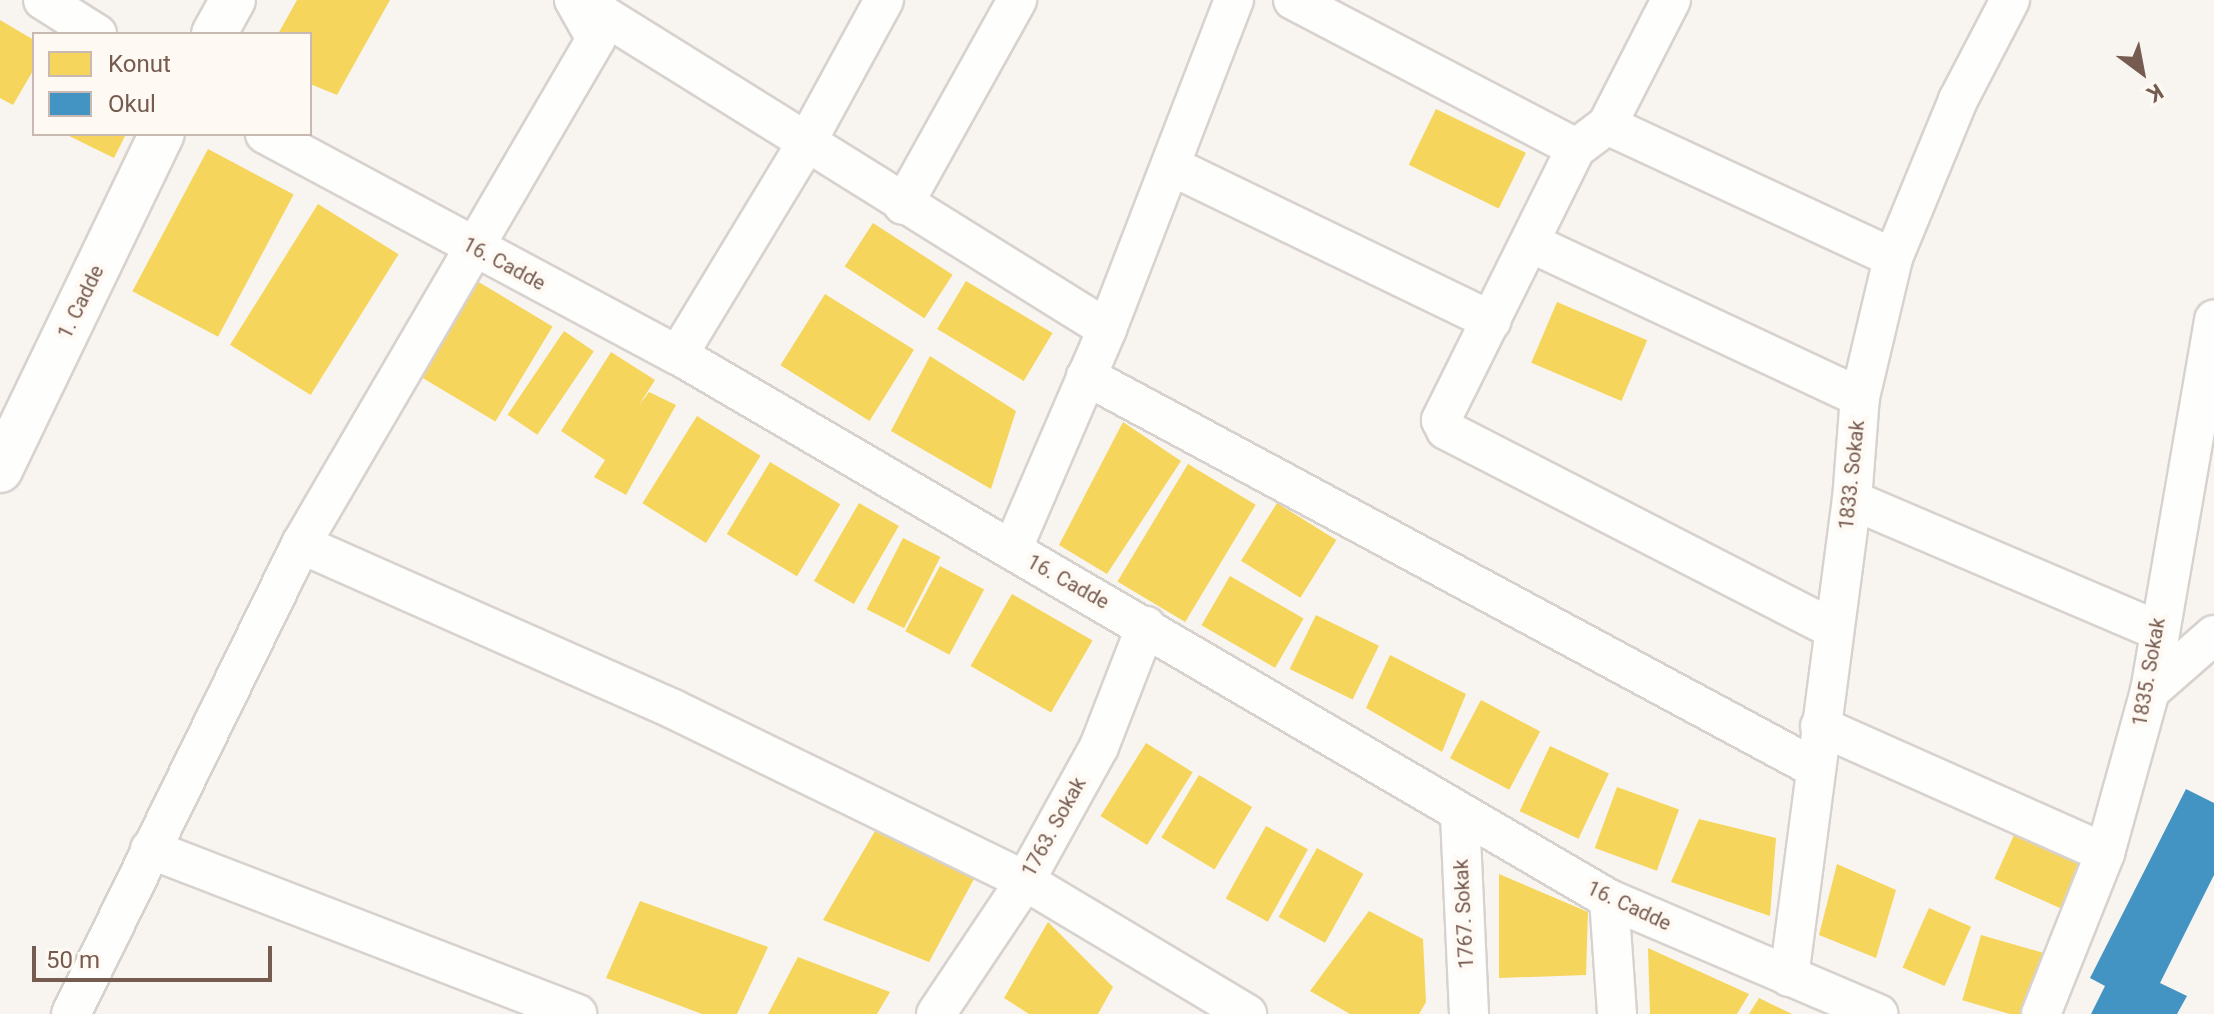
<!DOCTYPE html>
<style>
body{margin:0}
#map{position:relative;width:2214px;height:1014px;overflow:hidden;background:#f8f5f0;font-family:Roboto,sans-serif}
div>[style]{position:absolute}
.homes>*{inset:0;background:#f6d55c;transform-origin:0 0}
.schools>*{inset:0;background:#4393c3}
.roads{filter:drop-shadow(2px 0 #d8d2ce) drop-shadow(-2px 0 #d8d2ce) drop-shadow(0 2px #d8d2ce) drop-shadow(0 -2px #d8d2ce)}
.minor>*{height:38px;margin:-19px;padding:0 19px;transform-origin:19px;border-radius:19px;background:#fefefd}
.tertiary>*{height:44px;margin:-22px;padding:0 22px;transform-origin:22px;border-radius:22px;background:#fefefd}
span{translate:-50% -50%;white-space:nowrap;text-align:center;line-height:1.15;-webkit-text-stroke:8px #fef9f3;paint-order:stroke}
.street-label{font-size:20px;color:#765b50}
.legend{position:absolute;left:32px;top:32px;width:280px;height:104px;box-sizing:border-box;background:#fef9f3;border:2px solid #c8bab2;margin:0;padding:10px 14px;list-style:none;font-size:24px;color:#765b50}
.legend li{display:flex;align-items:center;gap:16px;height:40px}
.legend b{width:40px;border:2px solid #c8bab2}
.north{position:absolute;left:2102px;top:32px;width:80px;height:80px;-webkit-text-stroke:6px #fef9f3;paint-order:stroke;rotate:148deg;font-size:22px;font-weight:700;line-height:32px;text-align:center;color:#765b50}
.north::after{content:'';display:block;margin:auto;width:28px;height:36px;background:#765b50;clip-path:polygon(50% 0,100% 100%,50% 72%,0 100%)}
.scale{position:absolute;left:32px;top:946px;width:240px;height:36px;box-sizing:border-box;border:4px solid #765b50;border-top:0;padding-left:10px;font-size:24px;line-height:28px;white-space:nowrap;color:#765b50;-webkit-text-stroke:6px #fef9f3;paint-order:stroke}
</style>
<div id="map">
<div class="homes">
<i style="clip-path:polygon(297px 0,390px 0,337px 95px,310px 84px,310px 34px,278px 34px)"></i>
<i style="clip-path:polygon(0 20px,34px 40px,34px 69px,13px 105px,0 98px)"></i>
<i style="left:1436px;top:109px;width:100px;height:62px;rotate:26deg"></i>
<i style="clip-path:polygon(65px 134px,126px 134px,114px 158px)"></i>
<i style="left:208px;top:149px;width:97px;height:161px;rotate:28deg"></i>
<i style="left:318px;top:204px;width:95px;height:166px;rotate:32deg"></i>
<i style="left:873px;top:223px;width:95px;height:52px;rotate:33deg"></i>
<i style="left:472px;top:278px;width:94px;height:111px;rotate:31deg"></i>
<i style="left:966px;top:281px;width:101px;height:56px;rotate:31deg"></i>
<i style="left:825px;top:294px;width:105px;height:84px;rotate:32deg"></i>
<i style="left:1557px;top:302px;width:98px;height:66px;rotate:23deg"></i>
<i style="left:564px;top:331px;width:36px;height:101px;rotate:34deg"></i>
<i style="clip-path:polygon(611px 352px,655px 380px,639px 405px,649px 392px,676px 405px,626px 495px,594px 477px,605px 460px,561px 431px)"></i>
<i style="clip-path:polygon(930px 356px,1016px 411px,991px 489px,891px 431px)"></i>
<i style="left:697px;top:416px;width:75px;height:103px;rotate:32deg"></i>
<i style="clip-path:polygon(1123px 422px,1181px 461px,1107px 574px,1059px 545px)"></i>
<i style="left:770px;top:462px;width:82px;height:84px;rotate:31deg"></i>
<i style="left:1188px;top:464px;width:79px;height:137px;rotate:31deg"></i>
<i style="left:859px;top:503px;width:46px;height:90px;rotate:30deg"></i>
<i style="left:1277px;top:503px;width:70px;height:68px;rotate:32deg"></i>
<i style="left:903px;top:538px;width:42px;height:80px;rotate:27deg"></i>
<i style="left:940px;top:566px;width:50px;height:74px;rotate:28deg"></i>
<i style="left:1230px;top:576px;width:85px;height:57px;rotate:30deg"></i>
<i style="left:1012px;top:594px;width:93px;height:83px;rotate:30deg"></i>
<i style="left:1316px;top:615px;width:70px;height:60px;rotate:26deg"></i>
<i style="clip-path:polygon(1390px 655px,1466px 694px,1442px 752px,1366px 708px)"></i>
<i style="left:1481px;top:700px;width:67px;height:66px;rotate:28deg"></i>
<i style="left:1146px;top:743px;width:55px;height:86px;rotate:32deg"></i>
<i style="left:1550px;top:746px;width:65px;height:72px;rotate:25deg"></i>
<i style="left:1199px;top:775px;width:62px;height:73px;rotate:31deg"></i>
<i style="left:1617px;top:787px;width:66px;height:65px;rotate:20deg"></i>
<i style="clip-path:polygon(1699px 819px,1776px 838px,1770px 916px,1671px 882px)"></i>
<i style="clip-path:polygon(878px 826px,974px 879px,929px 962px,823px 920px)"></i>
<i style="left:1266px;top:826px;width:48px;height:83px;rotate:29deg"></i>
<i style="left:2014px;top:835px;width:82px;height:48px;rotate:24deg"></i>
<i style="left:1317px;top:848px;width:53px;height:79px;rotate:29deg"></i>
<i style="clip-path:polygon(1837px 864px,1896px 890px,1876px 958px,1819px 935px)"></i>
<i style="clip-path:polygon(1499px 874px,1588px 912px,1586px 975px,1499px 978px)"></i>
<i style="clip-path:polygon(640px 901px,768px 947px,737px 1014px,702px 1014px,606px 978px)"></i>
<i style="left:1929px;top:908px;width:46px;height:65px;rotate:24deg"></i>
<i style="clip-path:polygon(1369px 911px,1423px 939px,1426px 1002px,1419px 1014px,1350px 1014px,1310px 991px)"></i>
<i style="clip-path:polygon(1048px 922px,1113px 987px,1098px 1014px,1029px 1014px,1004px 998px)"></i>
<i style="left:1981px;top:935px;width:68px;height:68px;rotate:16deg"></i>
<i style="clip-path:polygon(1648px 948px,1749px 994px,1737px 1014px,1650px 1014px)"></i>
<i style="clip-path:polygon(798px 957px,890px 992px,877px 1014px,768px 1014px)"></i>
<i style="clip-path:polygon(1759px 998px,1792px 1014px,1749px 1014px)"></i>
</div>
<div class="schools">
<i style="clip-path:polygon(2186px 789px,2214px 803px,2214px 875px,2160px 983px,2187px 996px,2177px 1014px,2091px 1014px,2105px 986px,2090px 978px)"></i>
</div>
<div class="roads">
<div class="minor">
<i style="left:43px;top:0;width:64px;rotate:32.2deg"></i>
<i style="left:579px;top:0;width:622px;rotate:31.93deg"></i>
<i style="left:1293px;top:0;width:319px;rotate:27.6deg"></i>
<i style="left:1671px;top:0;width:140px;rotate:117.1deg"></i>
<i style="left:1607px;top:125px;width:39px;rotate:143deg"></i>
<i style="left:1576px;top:148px;width:304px;rotate:116.4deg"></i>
<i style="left:1441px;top:420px;width:11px;rotate:63deg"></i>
<i style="left:1446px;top:430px;width:433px;rotate:27.2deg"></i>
<i style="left:1607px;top:125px;width:315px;rotate:24.9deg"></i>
<i style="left:265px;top:134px;width:468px;rotate:28.2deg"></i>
<i style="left:678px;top:355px;width:1078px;rotate:30.3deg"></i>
<i style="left:1609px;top:899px;width:293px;rotate:23.1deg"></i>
<i style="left:1171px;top:166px;width:356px;rotate:25.8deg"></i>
<i style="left:903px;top:205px;width:235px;rotate:-60.9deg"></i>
<i style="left:1533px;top:244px;width:361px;rotate:25.1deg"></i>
<i style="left:678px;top:355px;width:245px;rotate:-58.8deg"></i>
<i style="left:805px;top:145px;width:165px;rotate:-61.4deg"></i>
<i style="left:1086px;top:376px;width:825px;rotate:28.27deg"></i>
<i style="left:1852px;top:500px;width:332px;rotate:23.1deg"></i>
<i style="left:301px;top:544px;width:407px;rotate:23.9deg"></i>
<i style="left:673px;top:709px;width:392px;rotate:26deg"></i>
<i style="left:1025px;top:881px;width:259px;rotate:30.9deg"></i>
<i style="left:1012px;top:550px;width:241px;rotate:-66.7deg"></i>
<i style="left:1107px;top:329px;width:353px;rotate:-68.9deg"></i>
<i style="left:2150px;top:691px;width:85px;rotate:-41.2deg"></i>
<i style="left:1820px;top:726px;width:312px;rotate:24deg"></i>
<i style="left:1460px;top:815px;width:199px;rotate:87.4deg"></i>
<i style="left:150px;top:849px;width:458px;rotate:21.1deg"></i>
<i style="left:1609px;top:899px;width:115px;rotate:86deg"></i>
<i style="left:1789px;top:977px;width:481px;rotate:-82.5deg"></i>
<i style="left:1852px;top:500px;width:103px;rotate:-85.6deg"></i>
<i style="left:1860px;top:397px;width:143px;rotate:-76.6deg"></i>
<i style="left:1893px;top:258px;width:171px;rotate:-67.6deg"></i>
<i style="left:1958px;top:100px;width:113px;rotate:-62.5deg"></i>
<i style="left:71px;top:1014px;width:523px;rotate:-63.92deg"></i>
<i style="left:301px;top:544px;width:585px;rotate:-59.71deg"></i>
<i style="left:596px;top:39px;width:45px;rotate:-119.4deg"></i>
<i style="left:936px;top:1014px;width:160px;rotate:-56.2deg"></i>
<i style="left:1025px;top:881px;width:153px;rotate:-61.1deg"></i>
<i style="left:1099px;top:747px;width:130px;rotate:-68.8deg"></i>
<i style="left:2041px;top:1014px;width:173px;rotate:-68.3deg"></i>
<i style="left:2105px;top:853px;width:168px;rotate:-74.5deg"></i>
<i style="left:2150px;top:691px;width:377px;rotate:-80.2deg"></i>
</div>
<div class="tertiary">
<i style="left:214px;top:34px;width:39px;rotate:-61deg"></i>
<i style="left:0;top:470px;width:373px;rotate:-64.3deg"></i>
</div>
</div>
<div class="street-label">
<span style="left:504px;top:264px;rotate:28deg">16. Cadde</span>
<span style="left:81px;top:302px;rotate:-64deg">1. Cadde</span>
<span style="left:1852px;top:475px;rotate:-84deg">1833. Sokak</span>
<span style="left:1068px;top:582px;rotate:29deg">16. Cadde</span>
<span style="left:2149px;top:672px;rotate:-80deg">1835. Sokak</span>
<span style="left:1054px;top:827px;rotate:-61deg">1763. Sokak</span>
<span style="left:1629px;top:906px;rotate:25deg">16. Cadde</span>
<span style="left:1464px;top:914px;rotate:-93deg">1767. Sokak</span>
</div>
<ul class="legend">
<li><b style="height:22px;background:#f6d55c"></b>Konut</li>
<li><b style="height:22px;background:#4393c3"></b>Okul</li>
</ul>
<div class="north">K</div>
<div class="scale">50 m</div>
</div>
